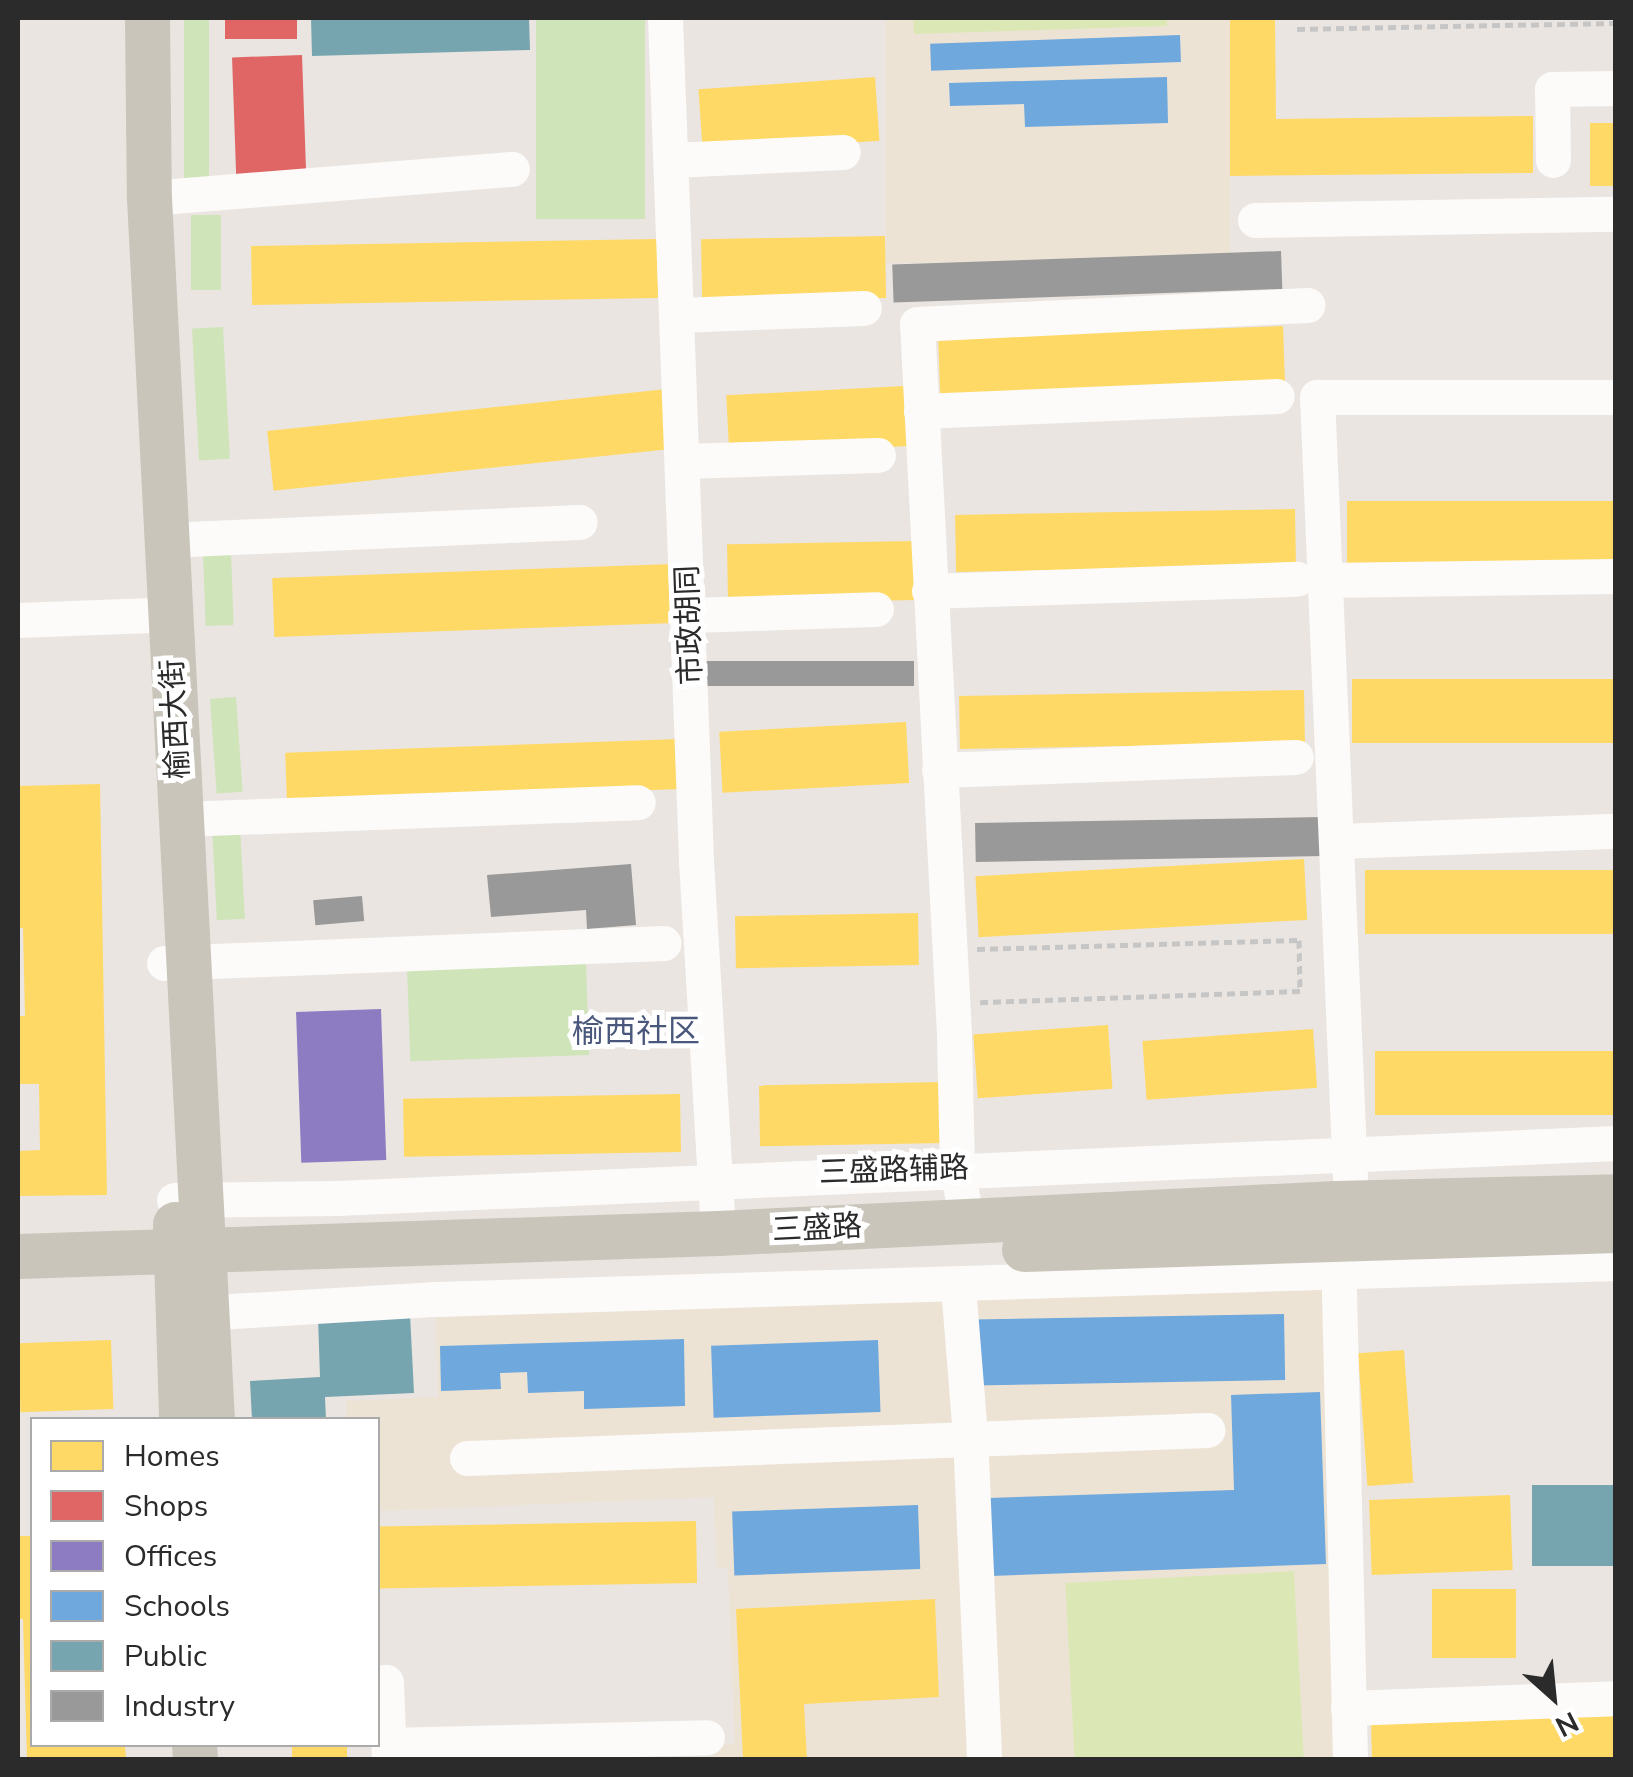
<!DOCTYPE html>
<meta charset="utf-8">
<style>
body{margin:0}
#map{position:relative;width:1633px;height:1777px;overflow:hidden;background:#eae5e0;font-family:"Nunito Sans","Noto Sans SC",sans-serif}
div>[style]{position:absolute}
.education>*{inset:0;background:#ede3d5;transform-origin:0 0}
.green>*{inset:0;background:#cfe4b9;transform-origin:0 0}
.pitch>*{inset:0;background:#dbe8b6;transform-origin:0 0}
.homes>*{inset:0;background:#ffd966;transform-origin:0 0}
.shops>*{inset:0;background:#e06666;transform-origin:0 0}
.offices>*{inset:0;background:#8e7cc3;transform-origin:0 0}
.schools>*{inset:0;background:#6fa8dc;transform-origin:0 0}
.public>*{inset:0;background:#76a5af;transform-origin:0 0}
.industry>*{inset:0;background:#999;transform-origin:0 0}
.path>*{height:5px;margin-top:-2.5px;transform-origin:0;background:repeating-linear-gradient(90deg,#c6c6c6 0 8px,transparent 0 13px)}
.minor>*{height:35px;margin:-17.5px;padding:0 17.5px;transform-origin:17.5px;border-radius:17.5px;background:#fcfbfa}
.major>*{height:45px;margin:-22.5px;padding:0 22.5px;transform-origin:22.5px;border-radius:22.5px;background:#cac5ba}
span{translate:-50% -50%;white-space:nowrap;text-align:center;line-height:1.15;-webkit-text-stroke:10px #fff;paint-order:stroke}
.street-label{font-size:30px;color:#2b2b2b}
.neighbourhood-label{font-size:32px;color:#4a577c}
.frame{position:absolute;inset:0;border:20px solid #2b2b2b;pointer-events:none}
.legend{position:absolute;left:30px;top:1417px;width:350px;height:330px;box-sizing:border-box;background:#fff;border:2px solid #aaa;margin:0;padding:12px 18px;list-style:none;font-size:30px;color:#2b2b2b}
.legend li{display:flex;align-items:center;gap:20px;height:50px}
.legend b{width:50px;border:2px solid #aaa}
.north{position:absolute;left:1503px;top:1647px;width:100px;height:100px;-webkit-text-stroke:8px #fff;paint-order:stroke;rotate:153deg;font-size:28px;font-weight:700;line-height:40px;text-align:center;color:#2b2b2b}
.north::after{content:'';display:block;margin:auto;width:35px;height:45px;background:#2b2b2b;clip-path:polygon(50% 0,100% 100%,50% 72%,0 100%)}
</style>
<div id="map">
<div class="education">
<i style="left:886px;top:18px;width:344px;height:245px"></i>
<i style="clip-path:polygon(1332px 1274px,1350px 1759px,714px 1759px,713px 1746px,735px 1744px,728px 1568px,717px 1567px,714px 1497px,378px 1511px,378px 1420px,347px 1419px,346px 1401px,438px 1397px,435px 1311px)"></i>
</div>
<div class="green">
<i style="left:184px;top:18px;width:25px;height:162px"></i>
<i style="left:536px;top:18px;width:109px;height:201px"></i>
<i style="left:191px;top:215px;width:30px;height:75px"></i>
<i style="left:223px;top:327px;width:132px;height:31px;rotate:87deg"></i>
<i style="left:231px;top:551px;width:74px;height:28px;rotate:88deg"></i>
<i style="left:236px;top:697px;width:95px;height:26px;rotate:86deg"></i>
<i style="left:240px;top:826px;width:93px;height:28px;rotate:87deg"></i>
<i style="left:586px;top:963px;width:92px;height:179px;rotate:88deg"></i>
</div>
<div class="pitch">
<i style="clip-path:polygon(913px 18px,1167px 18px,1167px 26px,914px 34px)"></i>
<i style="left:1294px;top:1571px;width:188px;height:229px;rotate:87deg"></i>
</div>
<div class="homes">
<i style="clip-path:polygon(1230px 18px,1275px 18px,1276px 119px,1533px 116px,1533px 173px,1230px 176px)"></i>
<i style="left:875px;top:77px;width:64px;height:177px;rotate:86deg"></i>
<i style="left:1616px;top:123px;width:63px;height:26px;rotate:90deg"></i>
<i style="left:885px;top:236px;width:62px;height:184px;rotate:89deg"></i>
<i style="left:657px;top:239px;width:59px;height:406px;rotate:89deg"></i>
<i style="left:1283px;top:326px;width:56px;height:345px;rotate:88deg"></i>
<i style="left:904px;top:386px;width:60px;height:178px;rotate:87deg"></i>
<i style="left:667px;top:389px;width:60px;height:402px;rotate:84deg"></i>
<i style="left:1616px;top:501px;width:64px;height:269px;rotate:90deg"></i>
<i style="left:1295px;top:509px;width:57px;height:340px;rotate:89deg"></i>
<i style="left:915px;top:541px;width:59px;height:188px;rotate:89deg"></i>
<i style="left:673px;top:564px;width:59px;height:401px;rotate:88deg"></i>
<i style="left:1616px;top:679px;width:64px;height:264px;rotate:90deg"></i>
<i style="left:1304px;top:690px;width:53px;height:345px;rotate:89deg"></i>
<i style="left:906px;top:722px;width:61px;height:187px;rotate:87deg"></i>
<i style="left:680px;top:739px;width:50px;height:395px;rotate:88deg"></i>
<i style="clip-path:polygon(100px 784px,107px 1195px,18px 1196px,18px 1151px,40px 1150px,39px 1084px,18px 1084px,18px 1016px,25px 1016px,23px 928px,18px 928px,18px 786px)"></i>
<i style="left:1304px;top:859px;width:61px;height:329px;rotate:87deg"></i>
<i style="left:1616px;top:870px;width:64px;height:251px;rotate:90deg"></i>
<i style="left:918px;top:913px;width:52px;height:183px;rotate:89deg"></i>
<i style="left:1108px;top:1025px;width:64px;height:135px;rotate:86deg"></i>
<i style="left:1313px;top:1029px;width:59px;height:171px;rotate:86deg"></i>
<i style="left:1616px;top:1051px;width:64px;height:241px;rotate:90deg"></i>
<i style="left:945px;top:1082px;width:61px;height:186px;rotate:89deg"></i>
<i style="left:680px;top:1094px;width:58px;height:277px;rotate:89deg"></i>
<i style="left:111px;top:1340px;width:69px;height:93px;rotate:88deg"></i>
<i style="left:1404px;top:1350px;width:133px;height:46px;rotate:86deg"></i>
<i style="left:1510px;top:1495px;width:75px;height:141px;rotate:88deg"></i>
<i style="left:696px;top:1521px;width:62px;height:318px;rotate:89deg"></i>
<i style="clip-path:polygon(18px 1536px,32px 1536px,32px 1744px,125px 1744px,126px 1760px,27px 1760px,23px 1619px,18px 1619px)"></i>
<i style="left:1516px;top:1589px;width:69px;height:84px;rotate:90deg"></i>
<i style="clip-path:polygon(935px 1599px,939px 1697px,804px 1704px,807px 1760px,743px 1760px,736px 1609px)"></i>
<i style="clip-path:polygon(1616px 1714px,1616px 1760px,1372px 1760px,1371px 1723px)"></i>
<i style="left:292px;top:1744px;width:55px;height:16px"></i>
</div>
<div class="shops">
<i style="left:225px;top:18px;width:72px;height:21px"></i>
<i style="left:302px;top:55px;width:120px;height:70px;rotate:88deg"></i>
</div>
<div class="offices">
<i style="left:381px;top:1009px;width:151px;height:85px;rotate:88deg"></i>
</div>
<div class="schools">
<i style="left:1180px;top:35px;width:27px;height:250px;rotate:88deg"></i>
<i style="clip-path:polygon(1167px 77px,1168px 123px,1025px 127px,1024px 104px,950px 106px,949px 83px)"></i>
<i style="left:1284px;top:1314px;width:66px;height:311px;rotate:89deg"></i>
<i style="clip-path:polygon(684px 1339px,685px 1406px,584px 1409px,584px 1391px,528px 1393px,527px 1372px,500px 1373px,501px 1389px,441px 1391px,440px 1346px)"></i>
<i style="left:878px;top:1340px;width:72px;height:167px;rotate:88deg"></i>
<i style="clip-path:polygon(1320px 1392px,1326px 1564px,991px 1576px,989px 1498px,1234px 1490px,1231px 1395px)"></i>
<i style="left:918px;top:1505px;width:64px;height:186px;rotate:88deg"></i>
</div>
<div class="public">
<i style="clip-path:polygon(311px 18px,529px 18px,530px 50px,312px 56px)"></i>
<i style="clip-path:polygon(410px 1314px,414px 1393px,325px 1397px,326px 1420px,252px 1420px,250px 1381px,320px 1377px,318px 1318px)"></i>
<i style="left:1532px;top:1485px;width:84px;height:81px"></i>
</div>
<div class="industry">
<i style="left:1281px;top:251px;width:38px;height:389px;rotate:88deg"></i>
<i style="left:914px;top:661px;width:25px;height:209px;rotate:90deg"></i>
<i style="left:1323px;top:817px;width:39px;height:348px;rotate:89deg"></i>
<i style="clip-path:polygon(631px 864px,636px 925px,587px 929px,586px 910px,491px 917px,487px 875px)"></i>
<i style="left:362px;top:896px;width:25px;height:49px;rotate:85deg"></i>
</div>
<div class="path">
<i style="left:1297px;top:29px;width:319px;rotate:-1.1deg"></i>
<i style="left:977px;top:949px;width:322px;rotate:-1.6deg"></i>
<i style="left:1299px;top:940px;width:51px;rotate:88.9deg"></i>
<i style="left:1300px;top:991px;width:320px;rotate:178deg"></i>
</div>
<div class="minor">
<i style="left:665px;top:18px;width:844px;rotate:87.89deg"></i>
<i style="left:696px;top:861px;width:373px;rotate:86.6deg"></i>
<i style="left:672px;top:160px;width:171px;rotate:-2.7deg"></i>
<i style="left:1553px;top:160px;width:71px;rotate:-90.8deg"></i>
<i style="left:1552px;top:89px;width:64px;rotate:-0.9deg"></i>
<i style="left:149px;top:198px;width:364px;rotate:-4.6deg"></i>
<i style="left:1255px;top:220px;width:361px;rotate:-1deg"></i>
<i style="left:679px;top:315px;width:185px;rotate:-2.2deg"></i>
<i style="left:921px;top:411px;width:356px;rotate:-2.4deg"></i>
<i style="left:684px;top:461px;width:194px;rotate:-1.8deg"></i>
<i style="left:166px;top:540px;width:414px;rotate:-2.5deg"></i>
<i style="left:1324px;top:580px;width:292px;rotate:-0.8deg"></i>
<i style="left:929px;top:591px;width:368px;rotate:-1.9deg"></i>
<i style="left:689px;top:615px;width:187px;rotate:-1.8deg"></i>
<i style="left:18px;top:620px;width:133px;rotate:-2.2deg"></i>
<i style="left:939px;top:770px;width:357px;rotate:-2.1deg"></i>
<i style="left:182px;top:819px;width:456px;rotate:-2.1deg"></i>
<i style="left:1338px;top:841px;width:278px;rotate:-2.1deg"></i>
<i style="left:164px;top:963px;width:500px;rotate:-2.29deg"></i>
<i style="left:1350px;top:1177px;width:781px;rotate:-92.42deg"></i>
<i style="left:1317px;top:397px;width:299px"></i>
<i style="left:174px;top:1200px;width:163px;rotate:-0.7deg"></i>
<i style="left:337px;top:1198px;width:1280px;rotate:-2.46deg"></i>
<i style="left:967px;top:1222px;width:54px;rotate:-100.7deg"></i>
<i style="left:957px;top:1169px;width:135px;rotate:-91.3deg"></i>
<i style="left:954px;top:1034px;width:711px;rotate:-92.98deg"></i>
<i style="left:917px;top:324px;width:391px;rotate:-2.8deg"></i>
<i style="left:1338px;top:1249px;width:511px;rotate:88.65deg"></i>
<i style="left:958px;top:1286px;width:149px;rotate:85.4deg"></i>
<i style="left:970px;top:1435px;width:325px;rotate:87.5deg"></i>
<i style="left:182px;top:1314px;width:255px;rotate:-3.4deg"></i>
<i style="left:437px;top:1299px;width:1180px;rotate:-1.75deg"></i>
<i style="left:467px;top:1458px;width:741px;rotate:-2.17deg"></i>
<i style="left:378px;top:1683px;width:8px;rotate:-7deg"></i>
<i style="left:386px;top:1682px;width:78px;rotate:87.8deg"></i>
<i style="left:1348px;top:1708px;width:268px;rotate:-2.1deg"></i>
<i style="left:389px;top:1745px;width:318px;rotate:-1.4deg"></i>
</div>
<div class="major">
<i style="left:147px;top:18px;width:180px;rotate:89.4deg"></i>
<i style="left:149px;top:198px;width:1224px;rotate:87.05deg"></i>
<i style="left:175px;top:1224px;width:196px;rotate:88.2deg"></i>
<i style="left:1024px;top:1249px;width:592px;rotate:-1.84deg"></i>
<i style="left:18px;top:1256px;width:700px;rotate:-1.88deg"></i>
<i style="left:718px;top:1233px;width:619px;rotate:-2.78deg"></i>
<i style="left:1336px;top:1203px;width:280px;rotate:-1.4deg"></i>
<i style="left:194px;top:1744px;width:16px;rotate:86deg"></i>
</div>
<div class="street-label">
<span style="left:690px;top:625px;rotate:-92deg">市政胡同</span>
<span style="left:176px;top:719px;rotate:-93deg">榆西大街</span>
<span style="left:894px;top:1171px;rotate:-2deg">三盛路辅路</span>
<span style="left:817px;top:1229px;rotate:-3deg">三盛路</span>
</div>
<div class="neighbourhood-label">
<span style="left:636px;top:1032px">榆西社区</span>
</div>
<div class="frame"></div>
<ul class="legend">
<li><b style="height:28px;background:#ffd966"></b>Homes</li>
<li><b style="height:28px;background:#e06666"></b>Shops</li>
<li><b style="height:28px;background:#8e7cc3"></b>Offices</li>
<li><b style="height:28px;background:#6fa8dc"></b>Schools</li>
<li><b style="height:28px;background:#76a5af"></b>Public</li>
<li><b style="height:28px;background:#999"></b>Industry</li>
</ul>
<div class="north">N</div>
</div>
